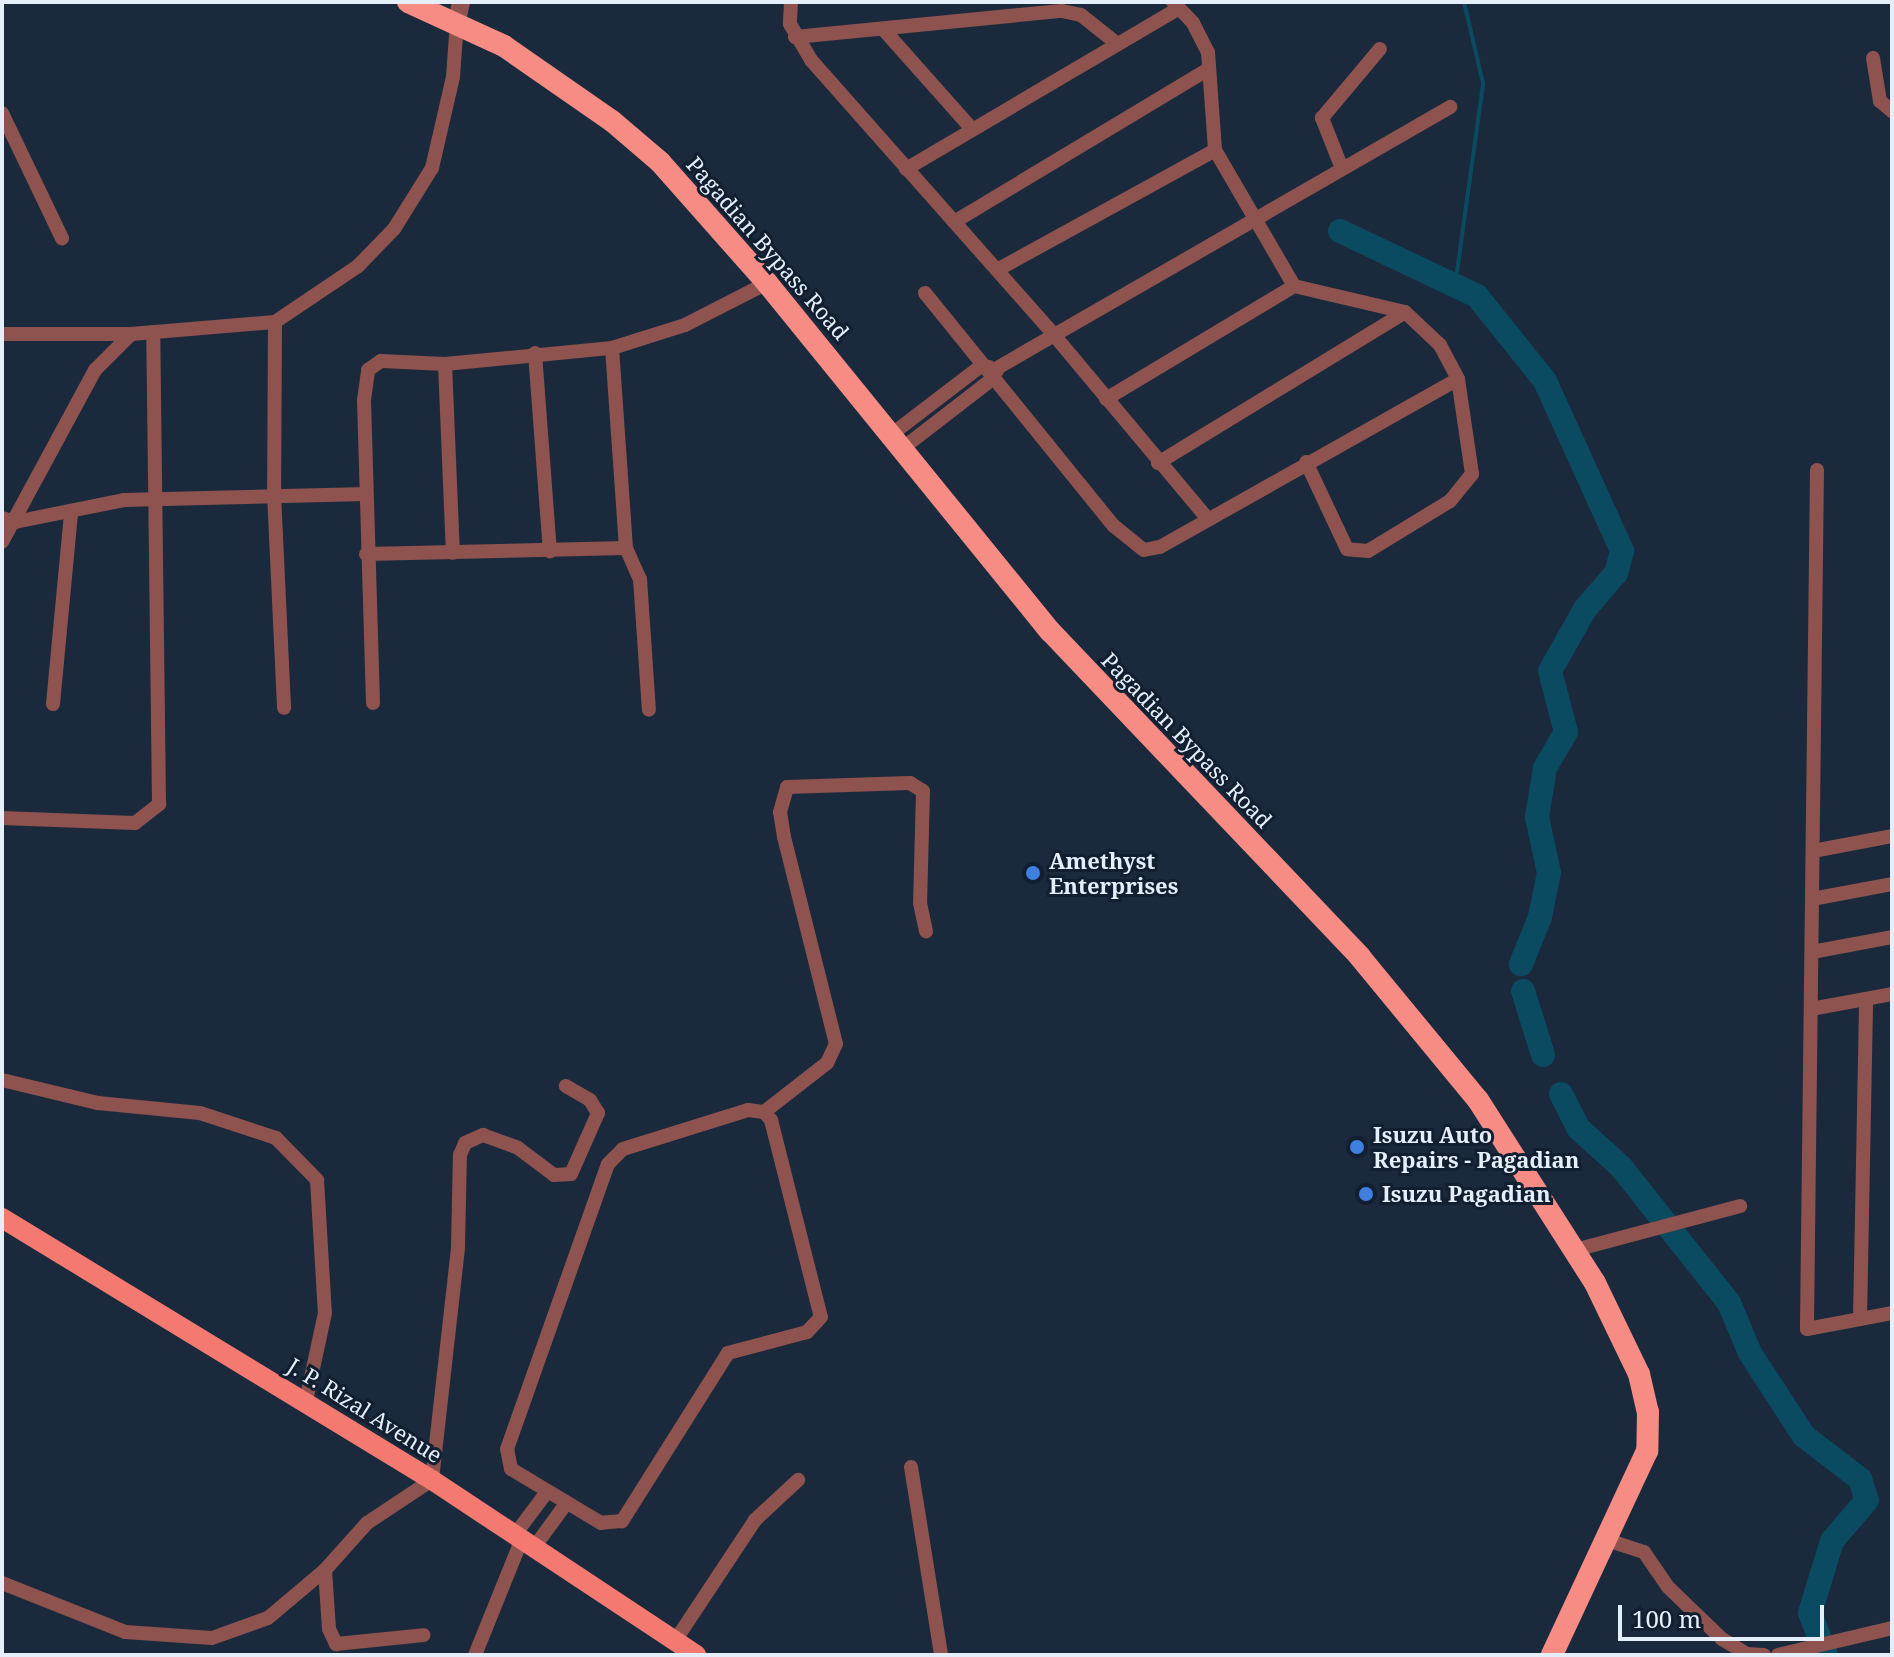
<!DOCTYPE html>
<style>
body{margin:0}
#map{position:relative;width:1894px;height:1657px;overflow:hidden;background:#1b293c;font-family:"Noto Serif",serif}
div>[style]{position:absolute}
.stream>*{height:4px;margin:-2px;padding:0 2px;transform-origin:2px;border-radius:2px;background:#0a4b62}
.river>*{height:24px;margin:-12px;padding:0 12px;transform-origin:12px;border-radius:12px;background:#0a4b62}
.minor>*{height:14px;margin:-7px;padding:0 7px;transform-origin:7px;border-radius:7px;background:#8e534e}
.tertiary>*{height:18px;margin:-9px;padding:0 9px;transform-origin:9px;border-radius:9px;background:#8e534e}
.primary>*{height:20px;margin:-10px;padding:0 10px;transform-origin:10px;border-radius:10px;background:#f37971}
.trunk>*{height:22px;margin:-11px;padding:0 11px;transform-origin:11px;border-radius:11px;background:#f68c84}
.dots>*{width:22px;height:22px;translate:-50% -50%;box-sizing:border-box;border:4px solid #121f31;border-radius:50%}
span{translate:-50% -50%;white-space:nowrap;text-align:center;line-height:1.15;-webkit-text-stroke:6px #121f31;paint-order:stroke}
.street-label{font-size:22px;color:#e5eefb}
.poi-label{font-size:22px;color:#e5eefb;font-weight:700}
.left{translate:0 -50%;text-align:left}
.frame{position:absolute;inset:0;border:4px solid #e5eefb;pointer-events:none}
.scale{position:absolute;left:1618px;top:1605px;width:206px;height:36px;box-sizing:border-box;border:4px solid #e5eefb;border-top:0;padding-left:10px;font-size:24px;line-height:28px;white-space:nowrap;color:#e5eefb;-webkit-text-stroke:6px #121f31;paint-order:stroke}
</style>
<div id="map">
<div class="stream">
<i style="left:1455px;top:286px;width:205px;rotate:-82.1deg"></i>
<i style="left:1483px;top:83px;width:83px;rotate:-103.2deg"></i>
</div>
<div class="river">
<i style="left:1340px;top:231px;width:152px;rotate:25.4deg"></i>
<i style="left:1477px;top:296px;width:109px;rotate:51.3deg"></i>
<i style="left:1545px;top:381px;width:187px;rotate:65.6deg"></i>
<i style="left:1622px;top:551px;width:23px;rotate:105deg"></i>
<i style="left:1616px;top:573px;width:48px;rotate:130.7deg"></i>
<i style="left:1585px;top:609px;width:71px;rotate:119.4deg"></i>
<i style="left:1550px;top:671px;width:63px;rotate:75.3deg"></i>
<i style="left:1566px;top:732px;width:42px;rotate:120.3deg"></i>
<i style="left:1545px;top:768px;width:50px;rotate:99.3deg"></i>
<i style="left:1537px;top:817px;width:57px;rotate:77.9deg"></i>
<i style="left:1549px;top:873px;width:45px;rotate:101.6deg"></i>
<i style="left:1540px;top:917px;width:51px;rotate:112deg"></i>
<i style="left:1523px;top:991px;width:67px;rotate:72.6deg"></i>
<i style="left:1561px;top:1094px;width:38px;rotate:63deg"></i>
<i style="left:1578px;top:1128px;width:58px;rotate:42.2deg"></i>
<i style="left:1621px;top:1167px;width:174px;rotate:51.5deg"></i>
<i style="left:1729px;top:1303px;width:54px;rotate:67.2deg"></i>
<i style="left:1750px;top:1353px;width:99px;rotate:57deg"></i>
<i style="left:1804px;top:1436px;width:71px;rotate:37.5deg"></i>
<i style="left:1860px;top:1479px;width:22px;rotate:72deg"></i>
<i style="left:1867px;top:1500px;width:54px;rotate:130.5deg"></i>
<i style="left:1832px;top:1541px;width:75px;rotate:107deg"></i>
<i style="left:1810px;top:1613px;width:45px;rotate:69.1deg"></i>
</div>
<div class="minor">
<i style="left:791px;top:2px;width:22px;rotate:93deg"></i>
<i style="left:790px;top:24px;width:42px;rotate:59.7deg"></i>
<i style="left:811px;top:60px;width:367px;rotate:48.5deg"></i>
<i style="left:1054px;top:335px;width:237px;rotate:50.1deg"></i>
<i style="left:1173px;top:2px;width:29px;rotate:46deg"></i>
<i style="left:1193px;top:23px;width:33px;rotate:63deg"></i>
<i style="left:1208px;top:52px;width:98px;rotate:85.9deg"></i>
<i style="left:1215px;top:150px;width:157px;rotate:59.8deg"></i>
<i style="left:1294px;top:286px;width:114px;rotate:13.2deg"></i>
<i style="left:1405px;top:312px;width:48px;rotate:43.3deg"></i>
<i style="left:1440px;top:345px;width:38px;rotate:62deg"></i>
<i style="left:1458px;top:379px;width:96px;rotate:81.6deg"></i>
<i style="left:1472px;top:474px;width:35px;rotate:129deg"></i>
<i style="left:1450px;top:501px;width:96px;rotate:148.6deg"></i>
<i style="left:1368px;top:551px;width:21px;rotate:-175deg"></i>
<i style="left:1347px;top:549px;width:96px;rotate:-115.2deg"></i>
<i style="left:884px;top:30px;width:131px;rotate:48.4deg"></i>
<i style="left:795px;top:37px;width:268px;rotate:-5.6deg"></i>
<i style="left:1062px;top:11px;width:19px;rotate:12deg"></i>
<i style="left:1081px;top:15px;width:43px;rotate:38.5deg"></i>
<i style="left:1873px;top:58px;width:44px;rotate:80.8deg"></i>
<i style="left:1880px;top:101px;width:16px;rotate:40deg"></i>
<i style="left:2px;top:113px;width:139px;rotate:64.4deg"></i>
<i style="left:1341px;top:166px;width:52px;rotate:-111.6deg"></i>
<i style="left:1322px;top:118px;width:90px;rotate:-50deg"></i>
<i style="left:906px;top:169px;width:317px;rotate:-30.5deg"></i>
<i style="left:954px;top:222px;width:297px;rotate:-31deg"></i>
<i style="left:997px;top:270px;width:249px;rotate:-28.8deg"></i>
<i style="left:925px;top:293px;width:300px;rotate:51deg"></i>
<i style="left:1114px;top:526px;width:38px;rotate:39deg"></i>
<i style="left:1144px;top:550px;width:16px;rotate:-11deg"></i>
<i style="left:1160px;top:547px;width:342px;rotate:-29.4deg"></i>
<i style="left:275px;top:322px;width:172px;rotate:90.3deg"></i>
<i style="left:274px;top:494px;width:214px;rotate:87.3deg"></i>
<i style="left:2px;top:334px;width:129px"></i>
<i style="left:535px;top:353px;width:199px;rotate:85.7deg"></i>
<i style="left:445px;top:364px;width:189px;rotate:87.6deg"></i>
<i style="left:1106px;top:399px;width:219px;rotate:-31deg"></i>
<i style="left:892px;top:434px;width:112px;rotate:-37.4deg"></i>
<i style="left:981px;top:366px;width:8px;rotate:7deg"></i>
<i style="left:903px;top:448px;width:111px;rotate:-37.7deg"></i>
<i style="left:991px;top:380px;width:15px;rotate:-58deg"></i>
<i style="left:999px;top:367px;width:521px;rotate:-29.96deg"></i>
<i style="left:1158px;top:463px;width:289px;rotate:-31.4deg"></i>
<i style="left:1817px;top:470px;width:859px;rotate:90.67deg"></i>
<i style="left:1807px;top:1329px;width:86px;rotate:-10.7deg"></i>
<i style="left:2px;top:518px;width:14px;rotate:17deg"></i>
<i style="left:15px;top:522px;width:111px;rotate:-11.4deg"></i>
<i style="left:124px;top:500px;width:242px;rotate:-1.4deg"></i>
<i style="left:2px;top:542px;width:196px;rotate:-61.6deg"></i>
<i style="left:95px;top:370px;width:51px;rotate:-45deg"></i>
<i style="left:131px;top:334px;width:144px;rotate:-4.8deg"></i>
<i style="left:275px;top:322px;width:100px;rotate:-34deg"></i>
<i style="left:358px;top:266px;width:52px;rotate:-45.8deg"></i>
<i style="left:394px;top:229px;width:72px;rotate:-58.1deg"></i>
<i style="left:432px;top:168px;width:93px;rotate:-77deg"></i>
<i style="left:453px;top:77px;width:56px;rotate:-85.9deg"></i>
<i style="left:626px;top:548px;width:34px;rotate:66deg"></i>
<i style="left:640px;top:579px;width:131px;rotate:86.1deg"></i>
<i style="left:366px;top:554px;width:260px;rotate:-1.3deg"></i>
<i style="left:626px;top:548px;width:200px;rotate:-94deg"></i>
<i style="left:373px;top:703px;width:303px;rotate:-91.7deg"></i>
<i style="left:364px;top:400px;width:30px;rotate:-82deg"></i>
<i style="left:368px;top:370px;width:16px;rotate:-35deg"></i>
<i style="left:381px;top:361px;width:64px;rotate:2.7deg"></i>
<i style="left:445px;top:364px;width:168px;rotate:-5.5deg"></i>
<i style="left:612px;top:348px;width:77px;rotate:-17.5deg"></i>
<i style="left:685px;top:325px;width:92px;rotate:-27.1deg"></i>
<i style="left:53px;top:704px;width:193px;rotate:-84.6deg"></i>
<i style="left:2px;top:818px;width:133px;rotate:2.2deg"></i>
<i style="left:135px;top:823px;width:31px;rotate:-38deg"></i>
<i style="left:159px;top:804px;width:472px;rotate:-90.7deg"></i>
<i style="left:1813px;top:851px;width:80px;rotate:-10.8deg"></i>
<i style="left:1812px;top:899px;width:81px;rotate:-10.6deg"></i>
<i style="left:1812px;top:952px;width:81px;rotate:-10.6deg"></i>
<i style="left:1811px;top:1009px;width:82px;rotate:-10.5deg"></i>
<i style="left:2px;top:1080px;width:99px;rotate:13.5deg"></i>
<i style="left:98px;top:1103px;width:102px;rotate:5.6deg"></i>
<i style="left:200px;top:1113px;width:80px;rotate:18.2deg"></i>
<i style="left:276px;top:1138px;width:59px;rotate:45.7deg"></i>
<i style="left:317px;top:1180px;width:133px;rotate:86.6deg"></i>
<i style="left:325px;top:1313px;width:90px;rotate:102.2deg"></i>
<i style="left:748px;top:1110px;width:16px;rotate:7deg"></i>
<i style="left:764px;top:1112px;width:11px;rotate:49deg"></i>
<i style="left:771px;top:1120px;width:203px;rotate:75.8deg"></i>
<i style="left:821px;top:1317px;width:21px;rotate:133deg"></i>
<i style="left:807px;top:1332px;width:82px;rotate:165.1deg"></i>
<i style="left:728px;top:1353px;width:199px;rotate:122.2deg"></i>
<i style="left:622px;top:1521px;width:21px;rotate:175deg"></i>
<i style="left:601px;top:1523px;width:105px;rotate:-149deg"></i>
<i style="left:511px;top:1469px;width:20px;rotate:-101deg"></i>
<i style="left:507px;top:1449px;width:302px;rotate:-70.5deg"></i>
<i style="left:608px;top:1164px;width:21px;rotate:-45deg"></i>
<i style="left:623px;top:1149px;width:131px;rotate:-17.3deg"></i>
<i style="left:764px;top:1112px;width:80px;rotate:-37.9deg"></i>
<i style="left:827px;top:1063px;width:21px;rotate:-65deg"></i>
<i style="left:836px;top:1044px;width:213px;rotate:-104.1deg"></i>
<i style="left:784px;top:837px;width:25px;rotate:-99deg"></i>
<i style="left:780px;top:812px;width:26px;rotate:-74deg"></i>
<i style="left:787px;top:787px;width:123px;rotate:-1.9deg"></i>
<i style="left:910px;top:783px;width:15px;rotate:32deg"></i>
<i style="left:923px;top:791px;width:112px;rotate:91.5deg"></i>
<i style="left:920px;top:903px;width:29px;rotate:78deg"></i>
<i style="left:1575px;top:1250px;width:171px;rotate:-14.9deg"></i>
<i style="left:1860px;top:1319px;width:320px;rotate:-88.9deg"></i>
<i style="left:911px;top:1467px;width:190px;rotate:80.9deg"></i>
<i style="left:514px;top:1536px;width:54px;rotate:-53.3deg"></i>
<i style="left:1607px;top:1540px;width:39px;rotate:18deg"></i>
<i style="left:1644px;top:1552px;width:42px;rotate:55.6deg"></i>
<i style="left:1668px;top:1587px;width:75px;rotate:43.9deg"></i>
<i style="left:1722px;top:1639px;width:29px;rotate:31deg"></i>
<i style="left:1747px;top:1654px;width:17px;rotate:3deg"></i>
<i style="left:533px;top:1549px;width:54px;rotate:-54deg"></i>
<i style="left:325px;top:1570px;width:59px;rotate:86.1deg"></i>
<i style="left:329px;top:1629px;width:17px;rotate:65deg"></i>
<i style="left:336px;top:1644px;width:88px;rotate:-5.8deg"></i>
<i style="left:2px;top:1583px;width:132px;rotate:21.7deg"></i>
<i style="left:125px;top:1632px;width:87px;rotate:3.9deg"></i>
<i style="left:212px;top:1638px;width:59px;rotate:-19.7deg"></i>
<i style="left:268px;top:1618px;width:75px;rotate:-40.1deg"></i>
<i style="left:325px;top:1570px;width:63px;rotate:-48.2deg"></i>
<i style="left:367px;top:1523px;width:78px;rotate:-33.5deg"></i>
<i style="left:432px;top:1480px;width:234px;rotate:-83.6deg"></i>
<i style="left:458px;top:1247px;width:92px;rotate:-88.8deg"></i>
<i style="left:460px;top:1155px;width:13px;rotate:-67deg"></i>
<i style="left:465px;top:1143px;width:20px;rotate:-24deg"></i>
<i style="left:483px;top:1135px;width:37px;rotate:20deg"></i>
<i style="left:518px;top:1148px;width:45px;rotate:36.9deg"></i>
<i style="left:554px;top:1175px;width:17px;rotate:-3deg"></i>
<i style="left:571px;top:1174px;width:67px;rotate:-66.1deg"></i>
<i style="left:598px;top:1113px;width:15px;rotate:-122deg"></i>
<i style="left:590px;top:1100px;width:28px;rotate:-150deg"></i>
<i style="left:675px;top:1641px;width:145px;rotate:-56.5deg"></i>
<i style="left:755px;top:1520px;width:59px;rotate:-42.9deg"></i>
<i style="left:475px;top:1655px;width:123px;rotate:-68deg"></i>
<i style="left:1778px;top:1655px;width:117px;rotate:-13.3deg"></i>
</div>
<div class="tertiary">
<i style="left:457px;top:21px;width:19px;rotate:-78deg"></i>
</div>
<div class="primary">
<i style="left:2px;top:1218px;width:504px;rotate:31.35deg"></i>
<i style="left:432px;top:1480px;width:317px;rotate:33.5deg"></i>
</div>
<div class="trunk">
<i style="left:408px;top:2px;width:106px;rotate:24.6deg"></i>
<i style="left:504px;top:46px;width:131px;rotate:34.8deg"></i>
<i style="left:612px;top:121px;width:63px;rotate:40.5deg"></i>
<i style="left:660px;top:162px;width:162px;rotate:48.5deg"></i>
<i style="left:767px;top:283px;width:449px;rotate:50.9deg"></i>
<i style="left:1050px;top:631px;width:450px;rotate:46.4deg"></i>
<i style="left:1360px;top:957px;width:185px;rotate:50.5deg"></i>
<i style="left:1478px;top:1100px;width:217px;rotate:57.4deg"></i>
<i style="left:1595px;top:1283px;width:101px;rotate:64.2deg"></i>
<i style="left:1639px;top:1374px;width:39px;rotate:77deg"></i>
<i style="left:1648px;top:1412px;width:39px;rotate:91deg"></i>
<i style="left:1647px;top:1451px;width:225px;rotate:115deg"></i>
</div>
<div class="dots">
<i style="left:1033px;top:873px;background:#3f7fe0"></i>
<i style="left:1357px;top:1147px;background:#3f7fe0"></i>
<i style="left:1366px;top:1194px;background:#3f7fe0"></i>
</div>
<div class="street-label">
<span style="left:768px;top:248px;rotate:49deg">Pagadian Bypass Road</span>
<span style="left:1187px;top:740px;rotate:46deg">Pagadian Bypass Road</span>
<span style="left:365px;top:1410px;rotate:32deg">J. P. Rizal Avenue</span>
</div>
<div class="poi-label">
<span class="left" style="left:1049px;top:873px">Amethyst<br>Enterprises</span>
<span class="left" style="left:1373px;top:1147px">Isuzu Auto<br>Repairs - Pagadian</span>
<span class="left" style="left:1382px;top:1194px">Isuzu Pagadian</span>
</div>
<div class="frame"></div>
<div class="scale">100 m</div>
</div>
